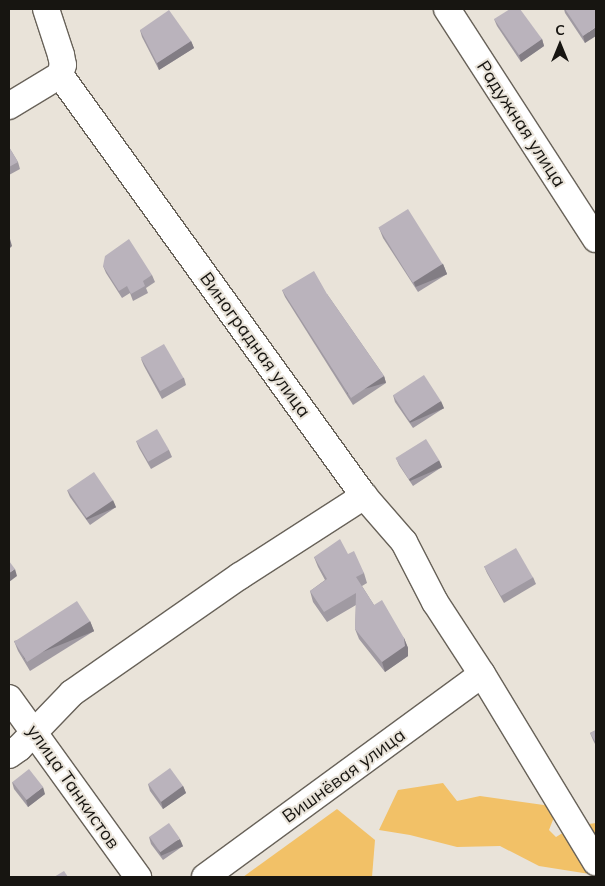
<!DOCTYPE html>
<meta charset="utf-8">
<style>
body{margin:0}
#map{position:relative;width:605px;height:886px;overflow:hidden;background:#e9e3d9;font-family:Mulish,sans-serif}
div>[style]{position:absolute}
.green>*{inset:0;background:#f2c167}
.roads{filter:drop-shadow(1px 0 #686259) drop-shadow(-1px 0 #686259) drop-shadow(0 1px #686259) drop-shadow(0 -1px #686259)}
.minor>*{height:26px;margin:-13px;padding:0 13px;transform-origin:13px;border-radius:13px;background:#fff}
.wall>*{inset:0;background:#a09aa2}
.shaded-wall>*{inset:0;background:#827d84;transform-origin:0 0}
.building>*{inset:0;background:#bab3bc;transform-origin:0 0}
span{translate:-50% -50%;white-space:nowrap;text-align:center;line-height:1.15;-webkit-text-stroke:4px #e9e3d9;paint-order:stroke}
.street-label{font-size:18px;color:#171511}
.frame{position:absolute;inset:0;border:10px solid #171511;pointer-events:none}
.north{position:absolute;left:535px;top:20px;width:50px;height:50px;-webkit-text-stroke:4px #e9e3d9;paint-order:stroke;rotate:0deg;font-size:14px;font-weight:700;line-height:20px;text-align:center;color:#171511}
.north::after{content:'';display:block;margin:auto;width:18px;height:22px;background:#171511;clip-path:polygon(50% 0,100% 100%,50% 72%,0 100%)}
</style>
<div id="map">
<div class="green">
<i style="clip-path:polygon(443px 783px,457px 801px,480px 796px,558px 807px,549px 830px,556px 837px,574px 826px,596px 823px,596px 875px,539px 866px,500px 846px,457px 847px,410px 835px,379px 830px,398px 790px)"></i>
<i style="clip-path:polygon(337px 809px,375px 840px,372px 877px,243px 877px)"></i>
</div>
<div class="roads">
<div class="minor">
<i style="left:46px;top:9px;width:48px;rotate:71.9deg"></i>
<i style="left:61px;top:55px;width:10px;rotate:79deg"></i>
<i style="left:63px;top:65px;width:10px;rotate:107deg"></i>
<i style="left:60px;top:75px;width:519px;rotate:54.17deg"></i>
<i style="left:364px;top:496px;width:61px;rotate:49deg"></i>
<i style="left:404px;top:542px;width:68px;rotate:62.7deg"></i>
<i style="left:435px;top:602px;width:86px;rotate:56.9deg"></i>
<i style="left:482px;top:674px;width:220px;rotate:58.8deg"></i>
<i style="left:447px;top:9px;width:274px;rotate:57.1deg"></i>
<i style="left:9px;top:106px;width:60px;rotate:-31.3deg"></i>
<i style="left:9px;top:698px;width:221px;rotate:54.2deg"></i>
<i style="left:9px;top:755px;width:12px;rotate:-35deg"></i>
<i style="left:19px;top:748px;width:76px;rotate:-46.1deg"></i>
<i style="left:72px;top:693px;width:205px;rotate:-34.9deg"></i>
<i style="left:240px;top:576px;width:148px;rotate:-32.8deg"></i>
<i style="left:205px;top:877px;width:343px;rotate:-36.2deg"></i>
</div>
</div>
<div class="wall">
<i style="clip-path:polygon(564px 9px,596px 9px,585px 43px,565px 13px)"></i>
<i style="clip-path:polygon(494px 19px,542px 39px,544px 46px,521px 62px,497px 26px)"></i>
<i style="clip-path:polygon(140px 30px,191px 41px,194px 48px,159px 70px,142px 37px)"></i>
<i style="clip-path:polygon(9px 147px,18px 162px,20px 169px,9px 175px)"></i>
<i style="clip-path:polygon(379px 228px,443px 264px,447px 274px,418px 292px,383px 238px)"></i>
<i style="clip-path:polygon(103px 266px,152px 275px,155px 282px,146px 288px,148px 293px,133px 301px,130px 293px,122px 298px,106px 273px)"></i>
<i style="clip-path:polygon(282px 290px,327px 294px,384px 376px,386px 383px,353px 405px,285px 297px)"></i>
<i style="clip-path:polygon(141px 359px,184px 378px,186px 385px,162px 399px,144px 366px)"></i>
<i style="clip-path:polygon(393px 395px,444px 408px,413px 428px,395px 402px)"></i>
<i style="clip-path:polygon(136px 441px,169px 450px,172px 457px,151px 469px,139px 448px)"></i>
<i style="clip-path:polygon(396px 458px,442px 467px,413px 486px,399px 465px)"></i>
<i style="clip-path:polygon(67px 490px,116px 507px,90px 525px,70px 497px)"></i>
<i style="clip-path:polygon(348px 554px,364px 573px,367px 583px,362px 586px,374px 605px,404px 638px,408px 648px,408px 656px,385px 672px,359px 639px,355px 629px,356px 605px,327px 622px,313px 602px,310px 591px,325px 580px,318px 567px,314px 557px)"></i>
<i style="clip-path:polygon(484px 566px,533px 577px,536px 584px,504px 603px,487px 573px)"></i>
<i style="clip-path:polygon(90px 621px,94px 631px,30px 671px,18px 651px,14px 641px)"></i>
<i style="clip-path:polygon(596px 730px,596px 746px,593px 740px,590px 733px)"></i>
<i style="clip-path:polygon(12px 782px,45px 794px,28px 807px,14px 789px)"></i>
<i style="clip-path:polygon(148px 784px,183px 786px,186px 793px,163px 809px,150px 791px)"></i>
<i style="clip-path:polygon(149px 837px,183px 846px,163px 860px,151px 844px)"></i>
</div>
<div class="shaded-wall">
<i style="clip-path:polygon(596px 27px,596px 36px,585px 43px,583px 36px)"></i>
<i style="clip-path:polygon(542px 39px,544px 46px,521px 62px,519px 55px)"></i>
<i style="clip-path:polygon(191px 41px,194px 48px,159px 70px,157px 63px)"></i>
<i style="clip-path:polygon(10px 239px,12px 246px,9px 249px,9px 240px)"></i>
<i style="left:443px;top:264px;width:11px;height:34px;rotate:68deg"></i>
<i style="left:384px;top:376px;width:7px;height:40px;rotate:74deg"></i>
<i style="left:441px;top:401px;width:8px;height:37px;rotate:67deg"></i>
<i style="left:439px;top:460px;width:8px;height:35px;rotate:67deg"></i>
<i style="left:113px;top:500px;width:8px;height:32px;rotate:67deg"></i>
<i style="clip-path:polygon(15px 569px,17px 576px,9px 582px,9px 573px)"></i>
<i style="left:90px;top:621px;width:11px;height:75px;rotate:68deg"></i>
<i style="clip-path:polygon(404px 638px,408px 648px,408px 656px,385px 672px,382px 662px)"></i>
<i style="clip-path:polygon(183px 786px,186px 793px,163px 809px,161px 802px)"></i>
<i style="clip-path:polygon(43px 787px,45px 794px,28px 807px,26px 800px)"></i>
<i style="left:180px;top:839px;width:8px;height:24px;rotate:67deg"></i>
</div>
<div class="building">
<i style="clip-path:polygon(510px 9px,520px 9px,542px 39px,519px 55px,494px 19px)"></i>
<i style="clip-path:polygon(565px 9px,596px 9px,596px 27px,583px 36px)"></i>
<i style="clip-path:polygon(169px 10px,191px 41px,157px 63px,140px 30px)"></i>
<i style="clip-path:polygon(9px 147px,18px 162px,9px 167px)"></i>
<i style="left:408px;top:209px;width:65px;height:35px;rotate:58deg"></i>
<i style="clip-path:polygon(129px 239px,152px 275px,143px 281px,145px 286px,131px 294px,127px 286px,119px 291px,103px 266px,105px 256px)"></i>
<i style="clip-path:polygon(314px 271px,327px 294px,384px 376px,351px 398px,282px 290px)"></i>
<i style="left:164px;top:344px;width:39px;height:27px;rotate:60deg"></i>
<i style="left:424px;top:375px;width:31px;height:37px;rotate:57deg"></i>
<i style="left:157px;top:429px;width:24px;height:24px;rotate:60deg"></i>
<i style="left:426px;top:439px;width:25px;height:36px;rotate:58deg"></i>
<i style="left:94px;top:472px;width:34px;height:32px;rotate:56deg"></i>
<i style="clip-path:polygon(340px 539px,348px 554px,354px 551px,364px 573px,356px 577px,374px 605px,382px 600px,404px 638px,405px 646px,382px 662px,355px 629px,356px 593px,324px 612px,310px 591px,327px 579px,314px 557px)"></i>
<i style="left:516px;top:548px;width:34px;height:37px;rotate:60deg"></i>
<i style="clip-path:polygon(9px 561px,15px 569px,9px 573px)"></i>
<i style="left:77px;top:601px;width:24px;height:75px;rotate:57deg"></i>
<i style="clip-path:polygon(596px 730px,596px 743px,590px 733px)"></i>
<i style="left:170px;top:768px;width:22px;height:27px;rotate:54deg"></i>
<i style="left:29px;top:769px;width:23px;height:21px;rotate:52deg"></i>
<i style="left:169px;top:823px;width:19px;height:24px;rotate:55deg"></i>
<i style="clip-path:polygon(64px 871px,68px 877px,54px 877px)"></i>
</div>
<div class="street-label">
<span style="left:521px;top:124px;rotate:57deg">Радужная улица</span>
<span style="left:255px;top:345px;rotate:54deg">Виноградная улица</span>
<span style="left:344px;top:776px;rotate:-36deg">Вишнёвая улица</span>
<span style="left:73px;top:787px;rotate:55deg">улица Танкистов</span>
</div>
<div class="frame"></div>
<div class="north">С</div>
</div>
